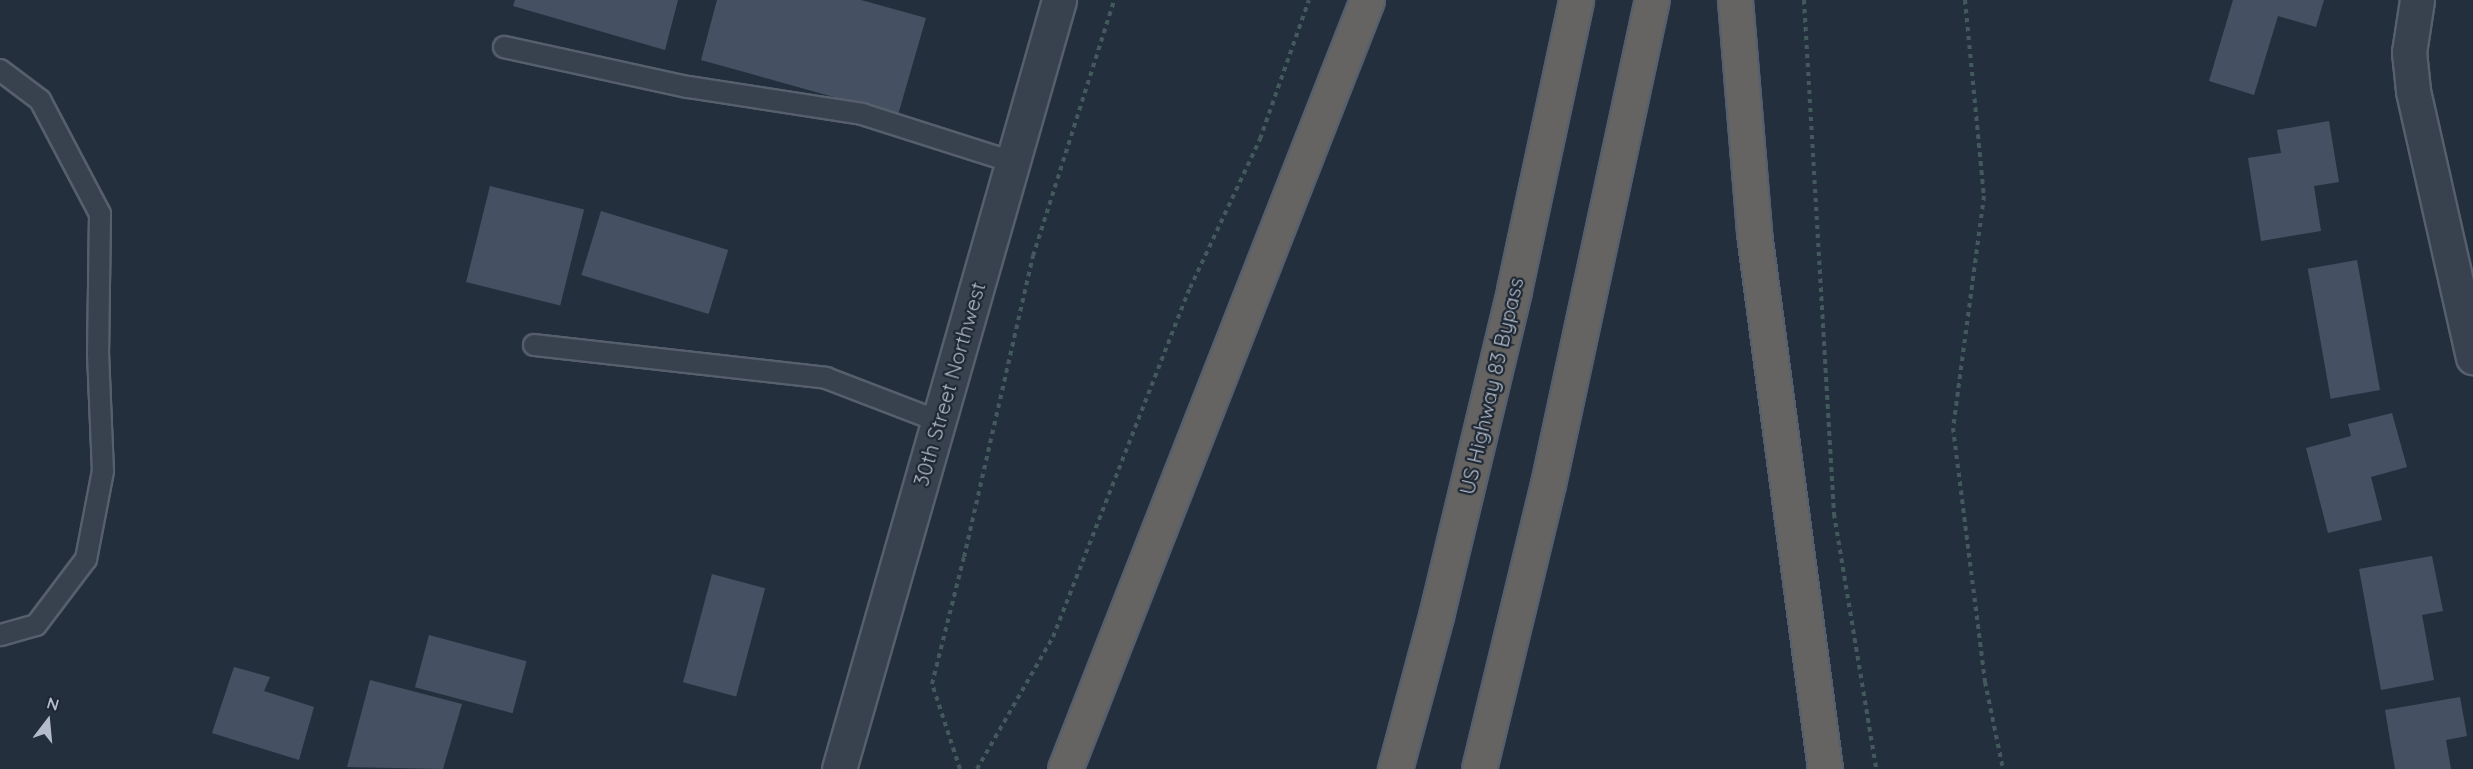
<!DOCTYPE html>
<style>
body{margin:0}
#map{position:relative;width:2473px;height:769px;overflow:hidden;background:#242f3e;font-family:Quicksand,sans-serif}
div>[style]{position:absolute}
.building>*{inset:0;background:#455162;transform-origin:0 0}
.path>*{height:4px;margin-top:-2px;transform-origin:0;background:repeating-linear-gradient(90deg,#44595c 0 4.5px,transparent 0 9px)}
.roads{filter:drop-shadow(2px 0 #565f6c) drop-shadow(-2px 0 #565f6c) drop-shadow(0 2px #565f6c) drop-shadow(0 -2px #565f6c)}
.service>*{height:20px;margin:-10px;padding:0 10px;transform-origin:10px;border-radius:10px;background:#38414e}
.minor>*{height:33px;margin:-16.5px;padding:0 16.5px;transform-origin:16.5px;border-radius:16.5px;background:#38414e}
.trunk>*{height:33px;margin:-16.5px;padding:0 16.5px;transform-origin:16.5px;border-radius:16.5px;background:#656462}
span{translate:-50% -50%;white-space:nowrap;text-align:center;line-height:1.15;-webkit-text-stroke:4.5px #1d2633;paint-order:stroke}
.street-label{font-size:21px;color:#b4bcc9}
.north{position:absolute;left:18px;top:691px;width:60px;height:60px;-webkit-text-stroke:4px #1d2633;paint-order:stroke;rotate:16deg;font-size:16px;font-weight:700;line-height:24px;text-align:center;color:#b4bcc9}
.north::after{content:'';display:block;margin:auto;width:21px;height:27px;background:#b4bcc9;clip-path:polygon(50% 0,100% 100%,50% 72%,0 100%)}
</style>
<div id="map">
<div class="building">
<i style="clip-path:polygon(515px 0,678px 0,665px 50px,513px 6px)"></i>
<i style="clip-path:polygon(717px 0,861px 0,926px 18px,898px 115px,701px 60px)"></i>
<i style="clip-path:polygon(2233px 0,2324px 0,2316px 27px,2278px 16px,2254px 95px,2209px 81px)"></i>
<i style="clip-path:polygon(2329px 121px,2339px 182px,2314px 186px,2321px 231px,2261px 241px,2248px 158px,2281px 153px,2277px 130px)"></i>
<i style="left:490px;top:186px;width:97px;height:99px;rotate:14deg"></i>
<i style="left:601px;top:211px;width:133px;height:67px;rotate:17deg"></i>
<i style="left:2357px;top:260px;width:132px;height:50px;rotate:80deg"></i>
<i style="clip-path:polygon(2392px 413px,2407px 467px,2371px 477px,2382px 520px,2328px 533px,2306px 448px,2351px 436px,2348px 424px)"></i>
<i style="clip-path:polygon(2432px 556px,2443px 611px,2422px 615px,2434px 680px,2381px 690px,2359px 569px)"></i>
<i style="left:712px;top:574px;width:55px;height:112px;rotate:15deg"></i>
<i style="left:429px;top:635px;width:101px;height:54px;rotate:15deg"></i>
<i style="clip-path:polygon(234px 667px,270px 677px,264px 691px,314px 707px,299px 760px,212px 733px)"></i>
<i style="clip-path:polygon(370px 680px,462px 704px,443px 769px,347px 767px)"></i>
<i style="clip-path:polygon(2460px 697px,2467px 736px,2446px 740px,2451px 769px,2395px 769px,2385px 710px)"></i>
</div>
<div class="path">
<i style="left:1804px;top:0;width:515px;rotate:86.66deg"></i>
<i style="left:1834px;top:514px;width:258px;rotate:80.6deg"></i>
<i style="left:1965px;top:0;width:197px;rotate:84.5deg"></i>
<i style="left:1984px;top:196px;width:234px;rotate:97.6deg"></i>
<i style="left:1953px;top:428px;width:256px;rotate:82.8deg"></i>
<i style="left:1985px;top:682px;width:89px;rotate:78.3deg"></i>
<i style="left:960px;top:769px;width:89px;rotate:-108.2deg"></i>
<i style="left:932px;top:684px;width:131px;rotate:-75.9deg"></i>
<i style="left:964px;top:557px;width:309px;rotate:-77.1deg"></i>
<i style="left:1033px;top:256px;width:269px;rotate:-72.4deg"></i>
<i style="left:977px;top:769px;width:152px;rotate:-60.1deg"></i>
<i style="left:1053px;top:637px;width:375px;rotate:-68.6deg"></i>
<i style="left:1190px;top:288px;width:165px;rotate:-64.8deg"></i>
<i style="left:1260px;top:139px;width:147px;rotate:-70.6deg"></i>
</div>
<div class="roads">
<div class="service">
<i style="left:504px;top:47px;width:188px;rotate:12.3deg"></i>
<i style="left:688px;top:87px;width:176px;rotate:8.8deg"></i>
<i style="left:862px;top:114px;width:157px;rotate:17.7deg"></i>
<i style="left:0;top:70px;width:50px;rotate:36.9deg"></i>
<i style="left:40px;top:100px;width:129px;rotate:62.2deg"></i>
<i style="left:100px;top:214px;width:139px;rotate:90.8deg"></i>
<i style="left:98px;top:353px;width:118px;rotate:87.6deg"></i>
<i style="left:103px;top:471px;width:90px;rotate:100.9deg"></i>
<i style="left:86px;top:559px;width:83px;rotate:127.1deg"></i>
<i style="left:36px;top:625px;width:37px;rotate:164deg"></i>
<i style="left:534px;top:345px;width:294px;rotate:6.4deg"></i>
<i style="left:826px;top:378px;width:120px;rotate:21deg"></i>
</div>
<div class="minor">
<i style="left:2417px;top:0;width:53px;rotate:98.7deg"></i>
<i style="left:2409px;top:52px;width:39px;rotate:84deg"></i>
<i style="left:2413px;top:91px;width:273px;rotate:77.3deg"></i>
<i style="left:839px;top:769px;width:800px;rotate:-74.03deg"></i>
</div>
<div class="trunk">
<i style="left:1735px;top:0;width:234px;rotate:85.3deg"></i>
<i style="left:1754px;top:233px;width:541px;rotate:82.45deg"></i>
<i style="left:1065px;top:769px;width:826px;rotate:-68.56deg"></i>
<i style="left:1395px;top:769px;width:158px;rotate:-75deg"></i>
<i style="left:1436px;top:616px;width:335px;rotate:-76.5deg"></i>
<i style="left:1514px;top:290px;width:297px;rotate:-77.9deg"></i>
<i style="left:1479px;top:769px;width:293px;rotate:-76.4deg"></i>
<i style="left:1548px;top:484px;width:495px;rotate:-77.9deg"></i>
</div>
</div>
<div class="street-label">
<span style="left:949px;top:384px;rotate:-74deg">30th Street Northwest</span>
<span style="left:1491px;top:386px;rotate:-77deg">US Highway 83 Bypass</span>
</div>
<div class="north">N</div>
</div>
